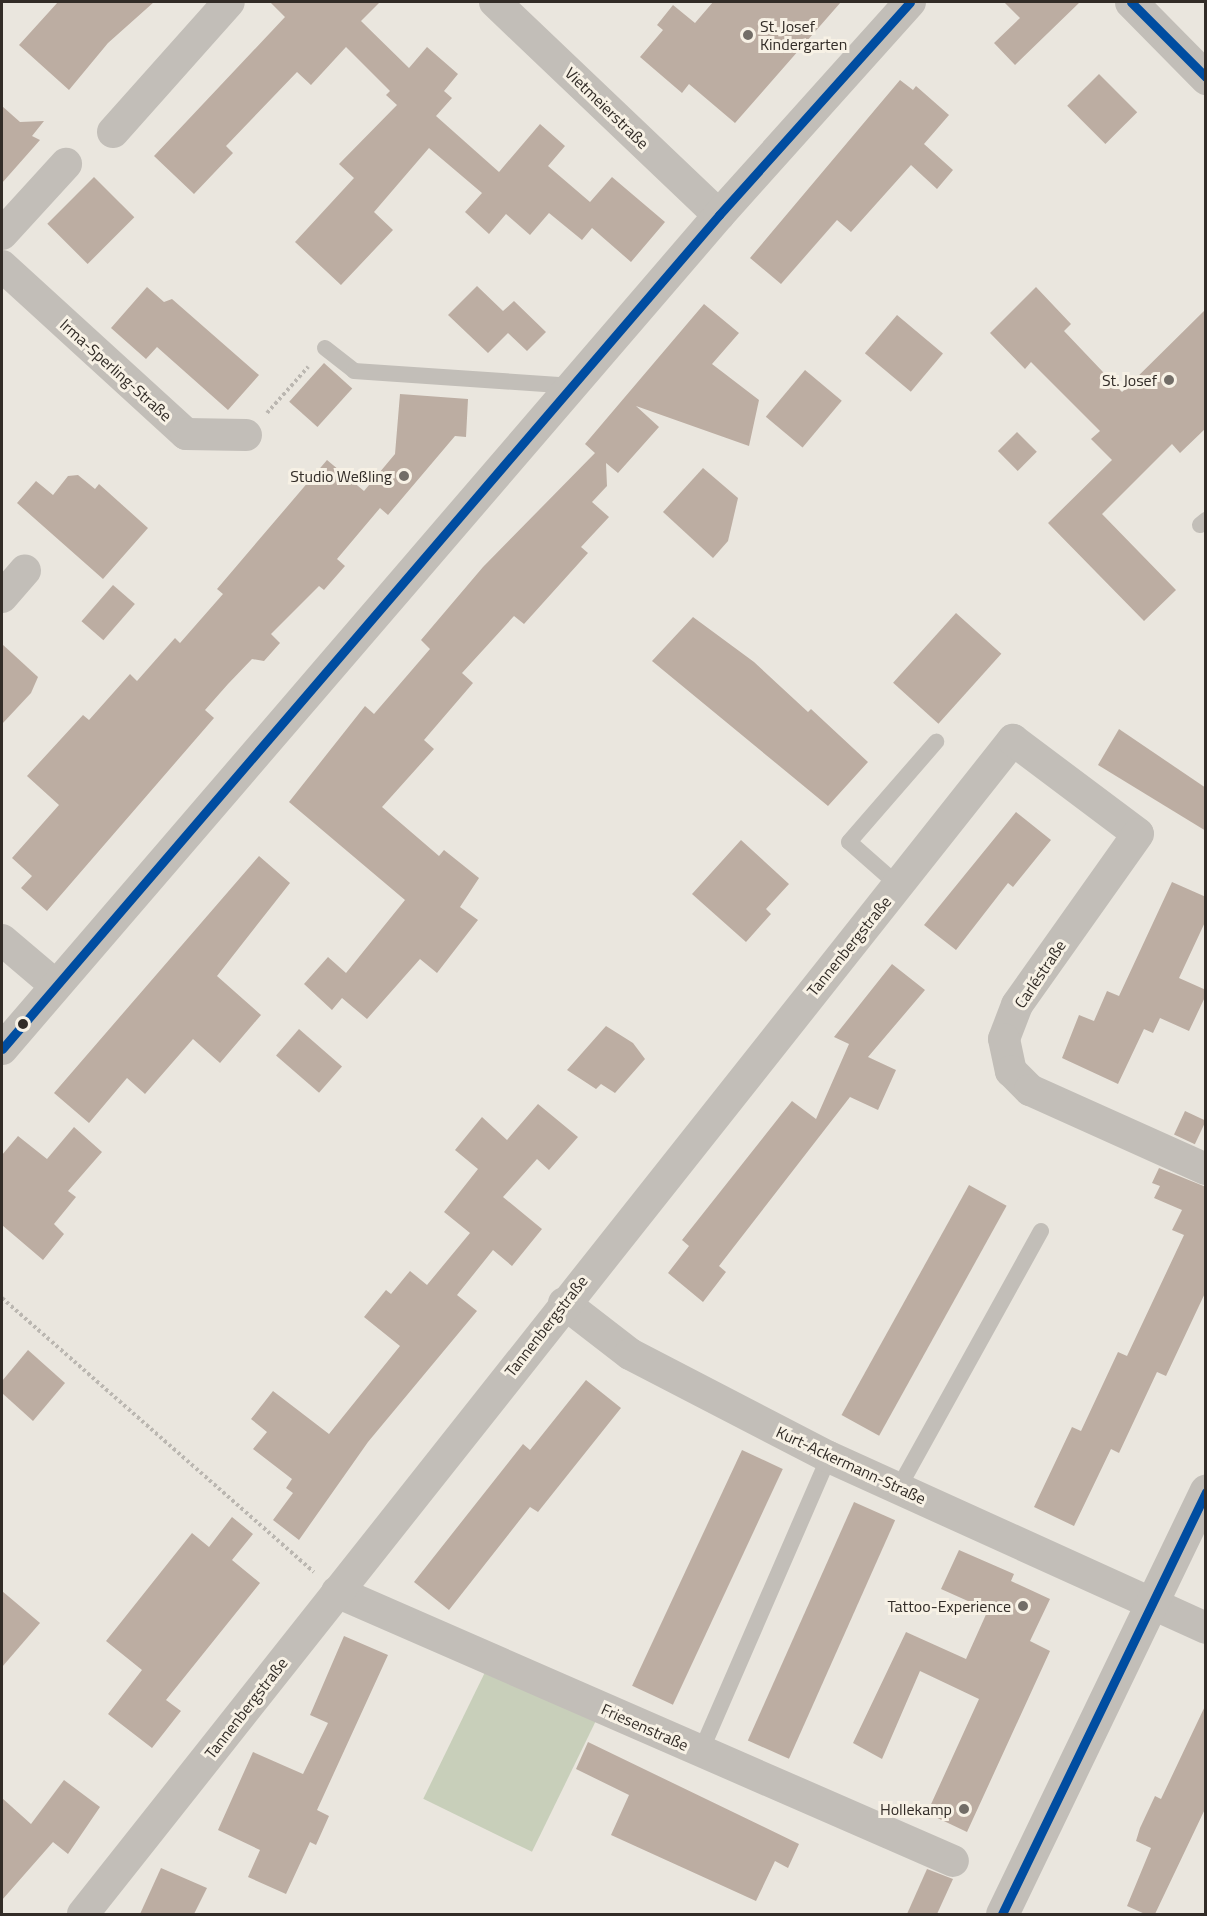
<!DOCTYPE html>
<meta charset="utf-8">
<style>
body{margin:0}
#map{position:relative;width:1207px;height:1916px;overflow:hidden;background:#eae6de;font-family:"Titillium Web",sans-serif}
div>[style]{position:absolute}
.green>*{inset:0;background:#c8cfba;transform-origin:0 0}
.building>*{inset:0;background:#bcada2;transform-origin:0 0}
.path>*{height:4px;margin-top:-2px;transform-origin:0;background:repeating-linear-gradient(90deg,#bbb7b1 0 3px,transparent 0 6px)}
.service>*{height:16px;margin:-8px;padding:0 8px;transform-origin:8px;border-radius:8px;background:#c2beb8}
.minor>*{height:32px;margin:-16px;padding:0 16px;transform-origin:16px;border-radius:16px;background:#c2beb8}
.tertiary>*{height:33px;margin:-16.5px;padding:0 16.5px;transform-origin:16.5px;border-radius:16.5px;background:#c2beb8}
.bus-1>*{height:9px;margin:-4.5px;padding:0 4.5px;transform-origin:4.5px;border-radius:4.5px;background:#004da1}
.dots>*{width:16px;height:16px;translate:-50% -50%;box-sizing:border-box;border:3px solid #f7f1e5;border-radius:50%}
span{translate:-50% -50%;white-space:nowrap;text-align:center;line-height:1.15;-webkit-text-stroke:6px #f7f1e5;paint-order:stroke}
.poi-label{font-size:16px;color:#322c27}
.left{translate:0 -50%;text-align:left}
.right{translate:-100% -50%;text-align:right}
.street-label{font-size:16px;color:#322c27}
.frame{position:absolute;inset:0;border:3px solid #322c27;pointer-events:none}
</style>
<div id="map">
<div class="green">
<i style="left:489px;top:1664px;width:121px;height:150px;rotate:26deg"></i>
</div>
<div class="building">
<i style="clip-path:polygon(58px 2px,154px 2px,108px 43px,69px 90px,19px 45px)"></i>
<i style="clip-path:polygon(270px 2px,380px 2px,361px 21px,409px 68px,427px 47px,458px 74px,444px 91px,452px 98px,436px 116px,499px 172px,540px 124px,565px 146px,548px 166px,590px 202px,612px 177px,665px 222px,631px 262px,592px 228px,582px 240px,549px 213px,530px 235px,506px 214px,489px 234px,465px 212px,482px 193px,429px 148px,374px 212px,393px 230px,341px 285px,295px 242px,354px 178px,339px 164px,397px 105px,386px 95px,390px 91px,346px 47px,311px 85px,297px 72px,226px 146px,233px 153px,194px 194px,154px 156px,285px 17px)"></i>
<i style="clip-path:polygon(713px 2px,841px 2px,735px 123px,689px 84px,682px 93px,640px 57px,663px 30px,657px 25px,673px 5px,695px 23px)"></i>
<i style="clip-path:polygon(1004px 2px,1080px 2px,1015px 65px,994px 43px,1020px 18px)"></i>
<i style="left:1099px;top:74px;width:54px;height:45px;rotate:45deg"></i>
<i style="clip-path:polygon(900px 80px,913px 90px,916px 86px,949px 115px,924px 144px,953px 170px,937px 189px,911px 165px,851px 232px,837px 220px,781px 284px,750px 258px)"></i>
<i style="clip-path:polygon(2px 106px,20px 122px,44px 121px,32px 136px,40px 140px,2px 183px)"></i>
<i style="left:94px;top:177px;width:57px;height:66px;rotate:45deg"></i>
<i style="clip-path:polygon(477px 286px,503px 311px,514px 301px,546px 332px,527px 351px,508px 333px,488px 353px,448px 315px)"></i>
<i style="clip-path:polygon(147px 287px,164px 302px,172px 299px,259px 375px,228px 410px,157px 347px,146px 359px,111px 328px)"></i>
<i style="clip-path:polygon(1036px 287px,1071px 324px,1064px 331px,1122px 392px,1206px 309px,1206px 428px,1180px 453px,1172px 444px,1102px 514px,1176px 590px,1144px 621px,1048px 523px,1112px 460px,1091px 439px,1100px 431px,1031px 362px,1025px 369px,990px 333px)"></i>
<i style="clip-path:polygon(704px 304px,739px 333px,712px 364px,759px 400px,749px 446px,636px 406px,659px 427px,618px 473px,606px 463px,607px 486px,592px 502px,609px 517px,581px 547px,588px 553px,524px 624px,514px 616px,462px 673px,473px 683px,424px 740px,434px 749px,382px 807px,439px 856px,444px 850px,479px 878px,460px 907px,478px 920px,437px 973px,420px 959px,367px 1019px,342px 998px,332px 1010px,304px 984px,328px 957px,346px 973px,405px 900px,289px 802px,365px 706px,374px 714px,430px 649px,421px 640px,483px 567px,595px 453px,585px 444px)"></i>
<i style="left:897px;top:315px;width:60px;height:50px;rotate:40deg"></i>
<i style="left:324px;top:363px;width:38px;height:52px;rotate:42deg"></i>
<i style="left:805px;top:370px;width:48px;height:61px;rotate:40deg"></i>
<i style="clip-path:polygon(400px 394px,468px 399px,466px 437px,455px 436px,388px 515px,380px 508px,337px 559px,345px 566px,324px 590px,319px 586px,271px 634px,280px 643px,264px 661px,252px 659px,228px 684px,205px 710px,214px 718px,47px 911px,21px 888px,32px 876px,12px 858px,59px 805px,27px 776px,83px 715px,89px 720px,130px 674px,137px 681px,175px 638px,180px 643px,223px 594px,217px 589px,327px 460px,364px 491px,395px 454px)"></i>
<i style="left:1017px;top:432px;width:28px;height:27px;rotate:45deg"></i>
<i style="clip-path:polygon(703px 468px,738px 498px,728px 541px,713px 558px,663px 512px)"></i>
<i style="clip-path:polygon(78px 475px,95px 489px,99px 484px,148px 528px,103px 579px,17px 503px,36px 481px,53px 495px,68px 476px)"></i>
<i style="left:113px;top:585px;width:29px;height:48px;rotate:41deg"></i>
<i style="left:956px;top:613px;width:61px;height:94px;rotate:42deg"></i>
<i style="clip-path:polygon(693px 617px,754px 662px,808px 712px,811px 709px,868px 762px,828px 806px,652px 661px)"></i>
<i style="clip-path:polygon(2px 644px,38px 677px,31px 693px,2px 724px)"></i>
<i style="clip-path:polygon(1119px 729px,1206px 788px,1206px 831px,1098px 765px)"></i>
<i style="clip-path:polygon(1016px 812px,1051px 840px,1013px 887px,1008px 883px,956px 950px,924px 925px)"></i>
<i style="clip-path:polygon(741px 840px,789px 884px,766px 909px,771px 914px,746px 942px,692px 894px)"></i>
<i style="clip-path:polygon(259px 856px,290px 883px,217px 976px,261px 1015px,220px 1063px,193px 1039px,145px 1094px,127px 1078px,89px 1123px,54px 1093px)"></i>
<i style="clip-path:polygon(1172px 882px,1206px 897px,1206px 920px,1179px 978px,1206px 990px,1206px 995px,1189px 1031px,1160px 1018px,1153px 1033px,1144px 1029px,1118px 1084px,1062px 1058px,1079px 1015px,1094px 1021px,1107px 991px,1119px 996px)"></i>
<i style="clip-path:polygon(892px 964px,925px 990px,868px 1057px,896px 1070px,878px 1110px,850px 1097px,719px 1266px,726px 1272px,703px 1302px,668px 1273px,689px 1246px,682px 1240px,792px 1101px,816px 1119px,849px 1044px,834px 1037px)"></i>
<i style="clip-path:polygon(606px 1026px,633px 1043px,645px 1059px,615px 1093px,601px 1084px,596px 1089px,567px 1070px)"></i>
<i style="left:299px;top:1029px;width:57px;height:35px;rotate:41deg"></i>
<i style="clip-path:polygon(538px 1104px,578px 1137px,549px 1170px,537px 1159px,503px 1197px,542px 1229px,512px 1266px,493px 1250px,457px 1295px,477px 1311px,368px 1442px,299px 1540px,273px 1520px,293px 1493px,286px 1488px,292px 1479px,253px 1449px,267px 1432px,251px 1419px,273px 1391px,329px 1434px,400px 1346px,364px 1317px,386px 1290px,391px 1294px,410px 1271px,427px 1285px,470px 1233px,444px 1212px,478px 1169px,455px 1150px,482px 1117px,507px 1140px)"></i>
<i style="left:1185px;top:1111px;width:23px;height:26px;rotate:25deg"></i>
<i style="clip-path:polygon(74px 1127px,102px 1152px,68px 1191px,76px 1197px,54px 1224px,64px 1234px,43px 1260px,2px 1225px,2px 1155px,18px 1136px,47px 1159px)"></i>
<i style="clip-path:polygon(1159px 1168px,1206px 1187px,1206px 1291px,1166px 1376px,1157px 1372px,1119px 1453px,1111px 1449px,1074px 1526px,1034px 1507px,1072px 1427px,1081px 1431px,1118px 1352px,1127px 1356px,1184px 1235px,1172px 1230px,1182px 1210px,1154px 1198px,1160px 1186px,1152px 1183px)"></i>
<i style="left:969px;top:1185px;width:43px;height:263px;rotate:29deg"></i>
<i style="clip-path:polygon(28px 1350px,65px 1383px,33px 1421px,2px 1393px,2px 1381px)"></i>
<i style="clip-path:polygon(586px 1380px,621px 1408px,538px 1512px,530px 1507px,449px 1610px,414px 1582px,523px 1444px,530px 1450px)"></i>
<i style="left:742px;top:1450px;width:45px;height:260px;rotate:25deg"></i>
<i style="left:854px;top:1502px;width:45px;height:261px;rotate:24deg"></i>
<i style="clip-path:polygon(232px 1517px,253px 1534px,232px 1560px,260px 1583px,166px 1700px,181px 1711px,152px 1748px,108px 1714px,142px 1670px,106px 1641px,192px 1533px,209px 1547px)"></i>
<i style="clip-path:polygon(959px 1550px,1014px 1574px,1011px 1581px,1050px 1599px,1030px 1641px,1050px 1651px,967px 1832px,927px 1813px,979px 1699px,920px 1671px,882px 1759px,853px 1743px,906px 1632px,966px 1659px,988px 1610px,941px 1589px)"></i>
<i style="clip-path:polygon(2px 1591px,40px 1623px,2px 1667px)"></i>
<i style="clip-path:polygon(344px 1636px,388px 1655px,317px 1810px,329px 1816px,316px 1845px,310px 1842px,286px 1894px,248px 1877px,260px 1850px,218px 1830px,253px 1752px,303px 1774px,328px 1723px,310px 1715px)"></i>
<i style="clip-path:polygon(1206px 1704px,1206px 1807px,1155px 1914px,1145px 1914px,1127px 1906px,1151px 1848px,1136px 1841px,1140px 1828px,1155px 1796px,1161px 1799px)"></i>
<i style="clip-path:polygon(588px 1742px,799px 1844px,788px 1868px,775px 1861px,756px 1901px,611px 1835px,629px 1795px,576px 1769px)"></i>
<i style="clip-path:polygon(64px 1780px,100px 1807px,68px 1854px,53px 1842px,2px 1900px,2px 1798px,31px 1824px)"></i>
<i style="clip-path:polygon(161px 1868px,207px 1888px,194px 1914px,140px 1914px)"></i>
<i style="clip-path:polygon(927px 1869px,953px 1879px,937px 1914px,907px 1914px)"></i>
</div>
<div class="path">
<i style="left:267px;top:413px;width:62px;rotate:-48.3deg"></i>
<i style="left:2px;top:1298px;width:415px;rotate:41.3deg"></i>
</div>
<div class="service">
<i style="left:325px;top:348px;width:37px;rotate:38deg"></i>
<i style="left:354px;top:371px;width:220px;rotate:3.9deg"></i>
<i style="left:1200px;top:525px;width:8px;rotate:-40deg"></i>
<i style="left:898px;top:885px;width:65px;rotate:-138.7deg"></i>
<i style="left:849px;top:842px;width:133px;rotate:-49deg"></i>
<i style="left:898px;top:1489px;width:295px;rotate:-61deg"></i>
<i style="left:701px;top:1751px;width:321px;rotate:-66.5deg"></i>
</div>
<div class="minor">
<i style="left:495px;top:2px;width:309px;rotate:43.6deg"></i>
<i style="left:113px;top:132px;width:174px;rotate:-48.3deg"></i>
<i style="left:2px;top:234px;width:95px;rotate:-47.6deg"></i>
<i style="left:2px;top:266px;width:249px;rotate:42.4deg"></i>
<i style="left:186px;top:434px;width:60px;rotate:1deg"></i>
<i style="left:2px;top:597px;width:35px;rotate:-49deg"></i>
<i style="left:2px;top:940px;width:70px;rotate:40.3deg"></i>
<i style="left:2px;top:1049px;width:1100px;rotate:-49.31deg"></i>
<i style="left:719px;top:215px;width:286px;rotate:-48.1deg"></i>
<i style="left:564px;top:1303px;width:83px;rotate:37.7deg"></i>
<i style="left:630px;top:1354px;width:224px;rotate:27.4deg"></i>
<i style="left:829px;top:1457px;width:414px;rotate:24.4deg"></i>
<i style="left:337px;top:1592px;width:672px;rotate:23.59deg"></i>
<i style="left:83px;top:1914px;width:1498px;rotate:-51.62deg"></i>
<i style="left:1013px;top:740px;width:156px;rotate:36.9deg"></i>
<i style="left:1138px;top:834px;width:209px;rotate:125.3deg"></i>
<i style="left:1017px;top:1005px;width:36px;rotate:111deg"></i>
<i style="left:1004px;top:1039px;width:33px;rotate:78deg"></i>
<i style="left:1011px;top:1071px;width:27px;rotate:45deg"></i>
<i style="left:1030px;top:1090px;width:193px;rotate:24.2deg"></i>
</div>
<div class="tertiary">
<i style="left:1131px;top:2px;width:107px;rotate:45.4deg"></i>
<i style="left:1002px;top:1914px;width:470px;rotate:-64.3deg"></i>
</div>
<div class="bus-1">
<i style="left:1131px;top:2px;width:106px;rotate:45deg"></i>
<i style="left:2px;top:1049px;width:1100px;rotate:-49.31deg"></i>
<i style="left:719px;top:215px;width:286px;rotate:-48.1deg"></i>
<i style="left:1002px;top:1914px;width:469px;rotate:-64.2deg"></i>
</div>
<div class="dots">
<i style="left:748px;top:35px;background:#726d67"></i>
<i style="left:1169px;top:380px;background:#726d67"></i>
<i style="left:404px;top:476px;background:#726d67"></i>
<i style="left:23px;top:1024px;background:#322c27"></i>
<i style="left:1023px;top:1606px;background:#726d67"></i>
<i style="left:964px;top:1809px;background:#726d67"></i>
</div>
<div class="poi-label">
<span class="left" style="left:760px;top:35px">St. Josef<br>Kindergarten</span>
<span class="right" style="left:1157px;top:380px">St. Josef</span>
<span class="right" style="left:392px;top:476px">Studio Weßling</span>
<span class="right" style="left:1011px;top:1606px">Tattoo-Experience</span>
<span class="right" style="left:952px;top:1809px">Hollekamp</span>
</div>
<div class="street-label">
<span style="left:607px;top:108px;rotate:44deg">Vietmeierstraße</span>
<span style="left:116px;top:370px;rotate:42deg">Irma-Sperling-Straße</span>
<span style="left:849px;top:946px;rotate:-51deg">Tannenbergstraße</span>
<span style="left:1040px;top:974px;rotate:-56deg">Carléstraße</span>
<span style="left:546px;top:1326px;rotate:-52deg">Tannenbergstraße</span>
<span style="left:851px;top:1465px;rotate:25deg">Kurt-Ackermann-Straße</span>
<span style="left:246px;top:1708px;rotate:-52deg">Tannenbergstraße</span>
<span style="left:645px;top:1727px;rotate:24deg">Friesenstraße</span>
</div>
<div class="frame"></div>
</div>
